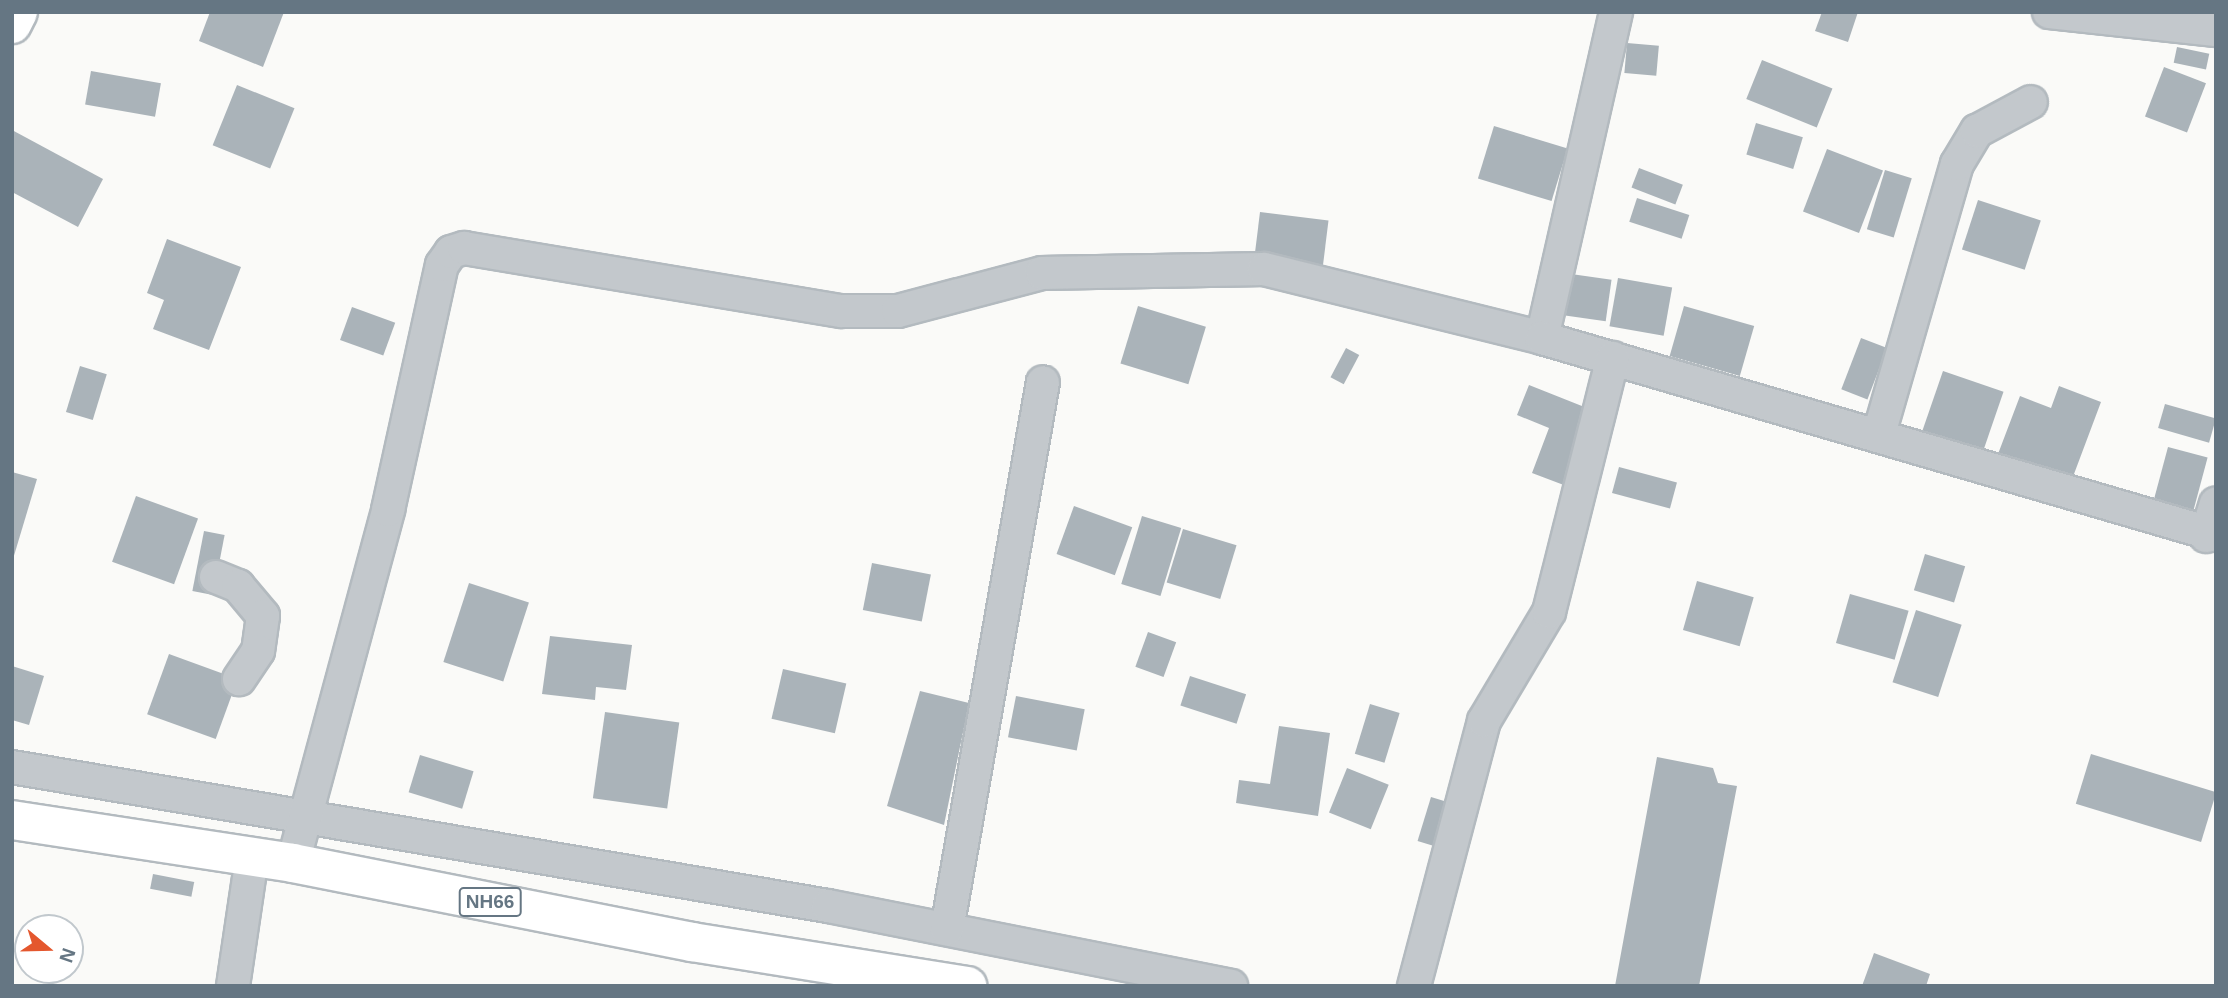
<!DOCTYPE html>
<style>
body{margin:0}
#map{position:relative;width:2228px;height:998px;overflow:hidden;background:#fafaf8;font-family:Helvetica,sans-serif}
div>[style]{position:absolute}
.building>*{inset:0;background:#aab3b9;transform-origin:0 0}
.roads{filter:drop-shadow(2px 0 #b3babf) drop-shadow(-2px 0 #b3babf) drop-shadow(0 2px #b3babf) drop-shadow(0 -2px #b3babf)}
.street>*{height:32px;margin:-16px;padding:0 16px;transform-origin:16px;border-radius:16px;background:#c3c8cc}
.secondary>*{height:38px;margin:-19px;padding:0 19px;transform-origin:19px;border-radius:19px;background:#fff}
.highway>*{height:38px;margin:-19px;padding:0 19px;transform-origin:19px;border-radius:19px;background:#fff}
span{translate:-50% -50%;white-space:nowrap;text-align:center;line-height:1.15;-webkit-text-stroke:7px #fff;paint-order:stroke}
.shield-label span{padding:2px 5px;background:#fff;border:2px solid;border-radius:5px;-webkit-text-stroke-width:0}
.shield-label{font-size:19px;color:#657683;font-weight:700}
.frame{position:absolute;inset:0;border:14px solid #657683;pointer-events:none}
.north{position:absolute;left:14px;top:914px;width:70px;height:70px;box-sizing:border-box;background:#fff;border:2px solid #c1c8cd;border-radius:50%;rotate:109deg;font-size:19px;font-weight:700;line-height:28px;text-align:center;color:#657683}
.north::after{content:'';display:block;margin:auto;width:24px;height:32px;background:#e4572e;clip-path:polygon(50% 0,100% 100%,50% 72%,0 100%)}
</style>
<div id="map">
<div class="building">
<i style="clip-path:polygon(210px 12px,284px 12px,263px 67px,199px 41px)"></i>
<i style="clip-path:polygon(1822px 12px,1858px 12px,1848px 42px,1815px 31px)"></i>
<i style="left:1627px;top:43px;width:32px;height:30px;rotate:5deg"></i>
<i style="left:2177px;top:47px;width:33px;height:16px;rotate:12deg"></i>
<i style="left:1762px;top:60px;width:76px;height:42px;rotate:22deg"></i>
<i style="left:2164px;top:67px;width:45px;height:53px;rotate:21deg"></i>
<i style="left:91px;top:71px;width:71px;height:34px;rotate:10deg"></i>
<i style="left:237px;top:85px;width:62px;height:65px;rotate:22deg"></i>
<i style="left:1756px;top:123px;width:49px;height:33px;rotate:17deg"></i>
<i style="left:1494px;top:126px;width:77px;height:55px;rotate:17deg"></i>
<i style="clip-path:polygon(12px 130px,103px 179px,78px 227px,12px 192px)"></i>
<i style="left:1827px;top:149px;width:60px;height:67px;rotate:21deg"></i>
<i style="left:1639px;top:168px;width:47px;height:21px;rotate:21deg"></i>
<i style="left:1885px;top:170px;width:28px;height:62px;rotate:17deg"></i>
<i style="left:1637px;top:198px;width:55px;height:25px;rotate:18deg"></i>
<i style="left:1978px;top:200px;width:66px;height:52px;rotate:18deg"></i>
<i style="left:1260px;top:212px;width:69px;height:53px;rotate:7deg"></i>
<i style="clip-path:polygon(167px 239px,241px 267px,209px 350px,153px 329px,164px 300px,147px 293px)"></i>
<i style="left:1564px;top:273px;width:48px;height:42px;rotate:8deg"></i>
<i style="left:1618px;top:278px;width:55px;height:49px;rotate:10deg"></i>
<i style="left:1138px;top:306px;width:71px;height:60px;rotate:17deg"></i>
<i style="left:1684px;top:306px;width:73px;height:52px;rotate:16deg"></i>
<i style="left:352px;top:307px;width:46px;height:35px;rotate:20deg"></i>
<i style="left:1861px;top:338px;width:28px;height:55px;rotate:21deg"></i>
<i style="left:1346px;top:348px;width:15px;height:33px;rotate:28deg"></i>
<i style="left:80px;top:366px;width:28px;height:48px;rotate:17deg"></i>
<i style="left:1943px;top:371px;width:64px;height:67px;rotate:19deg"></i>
<i style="clip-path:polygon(1529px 385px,1597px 412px,1569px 487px,1532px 473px,1549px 428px,1517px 415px)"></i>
<i style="clip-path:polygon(2059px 386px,2101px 402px,2071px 482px,1998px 454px,2020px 396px,2051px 408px)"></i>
<i style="left:2165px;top:404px;width:53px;height:25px;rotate:16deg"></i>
<i style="left:2168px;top:447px;width:41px;height:67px;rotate:15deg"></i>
<i style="left:1619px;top:467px;width:60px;height:27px;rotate:15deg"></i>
<i style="clip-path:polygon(12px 472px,37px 479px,13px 559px,12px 559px)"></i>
<i style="left:136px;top:496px;width:66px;height:70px;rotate:20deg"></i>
<i style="left:1074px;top:506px;width:62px;height:51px;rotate:20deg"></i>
<i style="left:1142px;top:516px;width:41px;height:71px;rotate:17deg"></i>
<i style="left:1183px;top:529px;width:56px;height:56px;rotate:17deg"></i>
<i style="left:204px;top:531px;width:21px;height:61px;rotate:11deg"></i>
<i style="left:1925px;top:554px;width:42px;height:38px;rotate:17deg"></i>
<i style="left:872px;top:563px;width:60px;height:48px;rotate:11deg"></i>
<i style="left:1697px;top:581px;width:59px;height:51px;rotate:16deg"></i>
<i style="left:469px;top:583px;width:63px;height:83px;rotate:18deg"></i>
<i style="left:1850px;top:594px;width:61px;height:51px;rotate:16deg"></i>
<i style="left:1916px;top:610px;width:48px;height:76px;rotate:18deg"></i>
<i style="left:1148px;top:632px;width:30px;height:37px;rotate:20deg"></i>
<i style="clip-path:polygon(550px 636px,632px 645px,626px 690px,596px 687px,595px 700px,542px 694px)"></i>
<i style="left:169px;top:654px;width:73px;height:64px;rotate:20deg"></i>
<i style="clip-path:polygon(12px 666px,44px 676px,29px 725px,12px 720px)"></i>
<i style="left:783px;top:669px;width:65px;height:51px;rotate:13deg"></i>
<i style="left:1190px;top:676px;width:59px;height:31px;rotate:18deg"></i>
<i style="clip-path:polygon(920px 691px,969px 703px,944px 825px,887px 806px)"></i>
<i style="left:1016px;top:696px;width:70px;height:42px;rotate:11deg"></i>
<i style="left:1370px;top:704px;width:31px;height:52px;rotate:17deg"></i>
<i style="left:605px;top:712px;width:75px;height:87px;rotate:8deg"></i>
<i style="clip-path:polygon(1279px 726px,1330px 733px,1318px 816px,1236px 803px,1239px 780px,1270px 784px)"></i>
<i style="left:2091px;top:754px;width:131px;height:52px;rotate:17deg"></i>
<i style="left:420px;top:755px;width:56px;height:39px;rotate:17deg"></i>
<i style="clip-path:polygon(1657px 757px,1713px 768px,1718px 783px,1737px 786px,1699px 986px,1615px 986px)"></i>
<i style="left:1347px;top:768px;width:45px;height:48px;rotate:22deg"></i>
<i style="left:1431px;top:797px;width:30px;height:46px;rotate:17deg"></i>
<i style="left:153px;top:874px;width:42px;height:15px;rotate:11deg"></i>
<i style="clip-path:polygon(1874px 953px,1930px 974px,1926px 986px,1862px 986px)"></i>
</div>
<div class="roads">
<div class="street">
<i style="left:2049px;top:12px;width:168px;rotate:6.2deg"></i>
<i style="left:1542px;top:338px;width:334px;rotate:-77.2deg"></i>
<i style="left:1879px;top:434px;width:281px;rotate:-73.9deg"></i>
<i style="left:1957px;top:164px;width:39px;rotate:-59deg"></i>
<i style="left:1977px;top:131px;width:61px;rotate:-28.2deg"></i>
<i style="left:2206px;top:536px;width:34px;rotate:-73deg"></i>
<i style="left:216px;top:577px;width:24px;rotate:22deg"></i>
<i style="left:238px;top:586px;width:39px;rotate:50deg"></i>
<i style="left:263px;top:616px;width:35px;rotate:98deg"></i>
<i style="left:258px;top:651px;width:34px;rotate:124deg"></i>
<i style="left:12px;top:767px;width:828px;rotate:9.67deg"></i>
<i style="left:828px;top:906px;width:411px;rotate:11.2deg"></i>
<i style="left:293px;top:863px;width:366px;rotate:-74.9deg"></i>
<i style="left:388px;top:510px;width:251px;rotate:-77.6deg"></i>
<i style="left:442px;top:265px;width:16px;rotate:-55deg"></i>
<i style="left:451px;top:252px;width:14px;rotate:-17deg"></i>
<i style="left:464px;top:248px;width:383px;rotate:9.5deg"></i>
<i style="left:842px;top:311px;width:56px"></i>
<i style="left:898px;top:311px;width:149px;rotate:-14.8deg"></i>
<i style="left:1042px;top:273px;width:222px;rotate:-1deg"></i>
<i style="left:1264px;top:269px;width:286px;rotate:13.9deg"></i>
<i style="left:1542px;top:338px;width:702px;rotate:16.29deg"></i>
<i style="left:947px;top:929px;width:555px;rotate:-80.05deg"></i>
<i style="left:233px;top:986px;width:130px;rotate:-81.6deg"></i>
<i style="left:1414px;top:986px;width:274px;rotate:-75.2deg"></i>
<i style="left:1484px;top:721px;width:127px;rotate:-59.2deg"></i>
<i style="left:1549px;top:612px;width:262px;rotate:-75.9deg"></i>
</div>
<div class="secondary">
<i style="left:12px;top:24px;width:13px;rotate:-63deg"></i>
</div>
<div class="highway">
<i style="left:12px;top:820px;width:284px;rotate:8.7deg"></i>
<i style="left:293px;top:863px;width:407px;rotate:11.2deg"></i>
<i style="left:692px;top:942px;width:279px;rotate:9.1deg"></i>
</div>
</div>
<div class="shield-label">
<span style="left:490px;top:902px">NH66</span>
</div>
<div class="frame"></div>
<div class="north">N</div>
</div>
